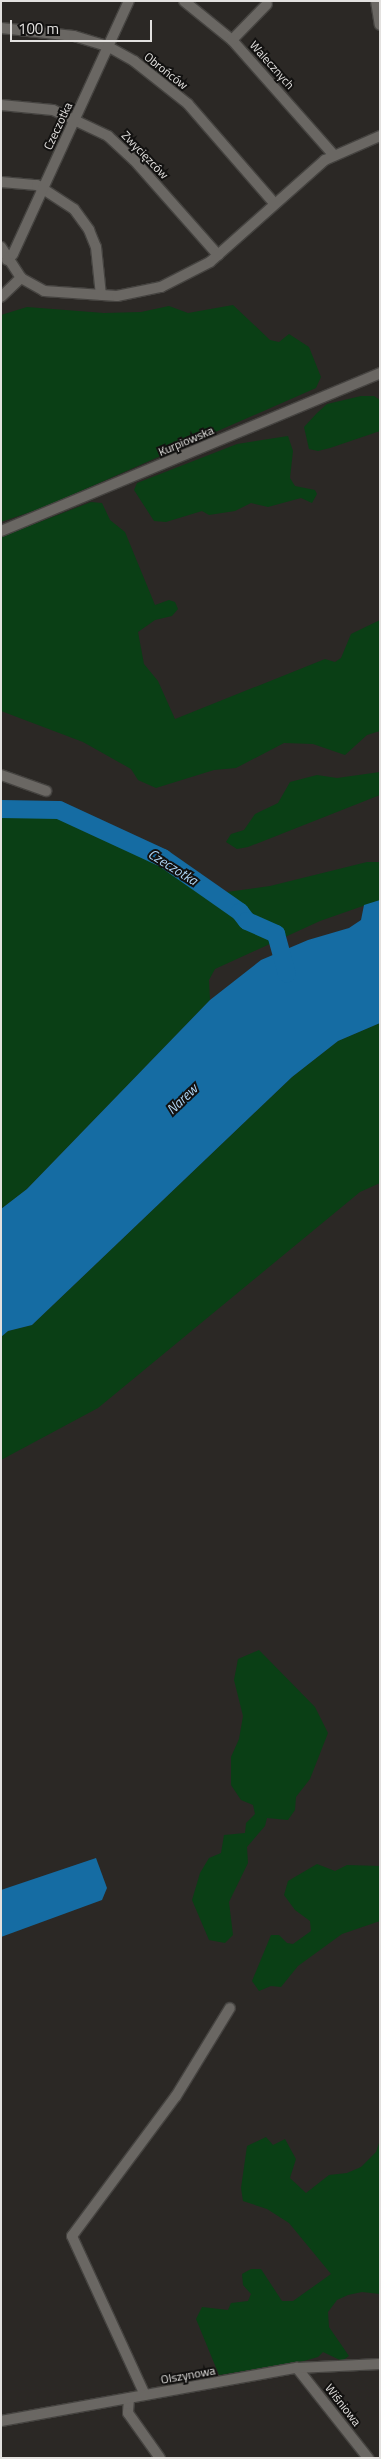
<!DOCTYPE html>
<meta charset="utf-8">
<style>
body{margin:0}
#map{position:relative;width:381px;height:2459px;overflow:hidden;background:#2b2825;font-family:"Titillium Web",sans-serif}
div>[style]{position:absolute}
.green>*{inset:0;background:#0a3f15}
.water>*{inset:0;background:#156ca3}
.river>*{height:18px;margin:-9px;padding:0 9px;transform-origin:9px;border-radius:9px;background:#156ca3}
.roads{filter:drop-shadow(1px 0 #454340) drop-shadow(-1px 0 #454340) drop-shadow(0 1px #454340) drop-shadow(0 -1px #454340)}
.minor>*{height:10px;margin:-5px;padding:0 5px;transform-origin:5px;border-radius:5px;background:#6a6763}
span{translate:-50% -50%;white-space:nowrap;text-align:center;line-height:1.15;-webkit-text-stroke:4px #121110;paint-order:stroke}
.street-label{font-size:12px;color:#e3e1df}
.water-label{font-size:14px;color:#aed4f3;font-style:italic}
.frame{position:absolute;inset:0;border:2px solid #e3e1df;pointer-events:none}
.scale{position:absolute;left:10px;top:20px;width:142px;height:22px;box-sizing:border-box;border:2px solid #e3e1df;border-top:0;padding-left:6px;font-size:15px;line-height:18px;white-space:nowrap;color:#e3e1df;-webkit-text-stroke:4px #121110;paint-order:stroke}
</style>
<div id="map">
<div class="green">
<i style="clip-path:polygon(233px 305px,270px 340px,279px 342px,289px 334px,309px 347px,321px 377px,316px 388px,42px 508px,1px 522px,1px 315px,27px 307px,104px 313px,141px 312px,169px 306px,188px 313px)"></i>
<i style="clip-path:polygon(361px 396px,374px 396px,380px 400px,380px 431px,330px 448px,318px 451px,309px 449px,304px 427px,317px 413px,327px 404px)"></i>
<i style="clip-path:polygon(288px 436px,293px 451px,290px 478px,295px 486px,315px 490px,317px 494px,312px 503px,301px 498px,268px 507px,251px 503px,235px 511px,209px 515px,202px 511px,166px 522px,154px 521px,134px 490px,137px 483px,237px 444px)"></i>
<i style="clip-path:polygon(91px 502px,102px 503px,110px 520px,125px 532px,155px 605px,169px 600px,175px 602px,178px 609px,172px 616px,155px 620px,138px 632px,144px 664px,158px 681px,175px 719px,325px 659px,335px 662px,341px 658px,351px 634px,380px 620px,380px 731px,367px 735px,345px 755px,313px 744px,284px 743px,236px 768px,214px 770px,156px 788px,138px 780px,131px 769px,83px 742px,1px 711px,1px 537px)"></i>
<i style="clip-path:polygon(380px 772px,380px 795px,248px 847px,237px 849px,226px 842px,231px 834px,244px 830px,255px 814px,278px 803px,290px 782px,317px 775px,337px 778px)"></i>
<i style="clip-path:polygon(1px 799px,9px 804px,67px 805px,139px 845px,159px 848px,208px 884px,227px 892px,270px 886px,367px 862px,380px 862px,380px 900px,320px 921px,215px 969px,209px 980px,210px 1000px,27px 1189px,1px 1209px)"></i>
<i style="clip-path:polygon(380px 1023px,380px 1183px,360px 1192px,98px 1408px,1px 1460px,1px 1337px,8px 1331px,32px 1325px,292px 1077px,338px 1041px)"></i>
<i style="clip-path:polygon(259px 1650px,315px 1707px,328px 1733px,310px 1779px,296px 1797px,295px 1810px,288px 1820px,267px 1818px,265px 1826px,247px 1847px,248px 1863px,229px 1902px,233px 1935px,225px 1943px,209px 1940px,192px 1900px,200px 1873px,209px 1858px,221px 1853px,224px 1835px,245px 1833px,246px 1823px,255px 1814px,253px 1805px,241px 1800px,231px 1785px,231px 1757px,239px 1739px,243px 1716px,234px 1680px,238px 1659px)"></i>
<i style="clip-path:polygon(317px 1864px,335px 1871px,347px 1865px,380px 1866px,380px 1921px,342px 1934px,298px 1966px,281px 1987px,271px 1986px,259px 1991px,252px 1981px,271px 1935px,279px 1935px,287px 1943px,293px 1944px,311px 1931px,310px 1921px,295px 1910px,284px 1895px,288px 1881px)"></i>
<i style="clip-path:polygon(266px 2137px,273px 2145px,285px 2139px,296px 2159px,290px 2178px,306px 2193px,329px 2175px,347px 2173px,361px 2167px,376px 2152px,380px 2140px,380px 2294px,362px 2292px,348px 2295px,337px 2300px,328px 2312px,329px 2327px,349px 2356px,342px 2361px,323px 2352px,318px 2357px,297px 2363px,219px 2375px,196px 2319px,202px 2307px,228px 2310px,231px 2303px,248px 2301px,251px 2294px,243px 2285px,242px 2274px,251px 2269px,261px 2269px,282px 2301px,293px 2301px,331px 2274px,289px 2223px,267px 2209px,243px 2201px,241px 2188px,247px 2146px)"></i>
</div>
<div class="water">
<i style="clip-path:polygon(380px 900px,380px 1023px,338px 1041px,292px 1077px,32px 1325px,8px 1331px,1px 1337px,1px 1209px,27px 1189px,210px 1000px,261px 960px,308px 940px,349px 928px,361px 920px,364px 905px)"></i>
<i style="clip-path:polygon(96px 1858px,107px 1888px,102px 1900px,1px 1937px,1px 1890px)"></i>
</div>
<div class="river">
<i style="left:1px;top:809px;width:58px;rotate:1deg"></i>
<i style="left:59px;top:810px;width:115px;rotate:24.8deg"></i>
<i style="left:163px;top:858px;width:94px;rotate:35deg"></i>
<i style="left:240px;top:912px;width:11px;rotate:52deg"></i>
<i style="left:247px;top:921px;width:32px;rotate:24deg"></i>
<i style="left:276px;top:934px;width:41px;rotate:74.6deg"></i>
</div>
<div class="roads">
<div class="minor">
<i style="left:184px;top:1px;width:62px;rotate:39.1deg"></i>
<i style="left:232px;top:40px;width:152px;rotate:48.5deg"></i>
<i style="left:376px;top:1px;width:24px;rotate:81deg"></i>
<i style="left:1px;top:28px;width:73px;rotate:6.3deg"></i>
<i style="left:74px;top:36px;width:37px;rotate:17deg"></i>
<i style="left:109px;top:47px;width:29px;rotate:29deg"></i>
<i style="left:134px;top:61px;width:69px;rotate:38.5deg"></i>
<i style="left:188px;top:104px;width:131px;rotate:49deg"></i>
<i style="left:232px;top:40px;width:50px;rotate:-45.8deg"></i>
<i style="left:1px;top:105px;width:52px;rotate:5.5deg"></i>
<i style="left:53px;top:110px;width:61px;rotate:25.3deg"></i>
<i style="left:108px;top:136px;width:35px;rotate:43deg"></i>
<i style="left:134px;top:160px;width:127px;rotate:48.5deg"></i>
<i style="left:1px;top:182px;width:36px;rotate:5deg"></i>
<i style="left:37px;top:185px;width:44px;rotate:33deg"></i>
<i style="left:74px;top:209px;width:26px;rotate:54deg"></i>
<i style="left:89px;top:230px;width:18px;rotate:68deg"></i>
<i style="left:96px;top:247px;width:48px;rotate:84.1deg"></i>
<i style="left:1px;top:247px;width:37px;rotate:57deg"></i>
<i style="left:21px;top:278px;width:26px;rotate:29deg"></i>
<i style="left:44px;top:291px;width:73px;rotate:3.9deg"></i>
<i style="left:117px;top:296px;width:45px;rotate:-11.6deg"></i>
<i style="left:161px;top:287px;width:55px;rotate:-27deg"></i>
<i style="left:210px;top:262px;width:154px;rotate:-41.6deg"></i>
<i style="left:325px;top:160px;width:60px;rotate:-23.6deg"></i>
<i style="left:7px;top:260px;width:8px;rotate:-45deg"></i>
<i style="left:13px;top:254px;width:278px;rotate:-65.4deg"></i>
<i style="left:1px;top:297px;width:28px;rotate:-44deg"></i>
<i style="left:1px;top:531px;width:411px;rotate:-22.6deg"></i>
<i style="left:1px;top:775px;width:48px;rotate:19.6deg"></i>
<i style="left:297px;top:2368px;width:115px;rotate:51.7deg"></i>
<i style="left:145px;top:2395px;width:175px;rotate:-114.7deg"></i>
<i style="left:72px;top:2236px;width:174px;rotate:-53.4deg"></i>
<i style="left:176px;top:2096px;width:103px;rotate:-58.5deg"></i>
<i style="left:129px;top:2398px;width:15px;rotate:94deg"></i>
<i style="left:128px;top:2413px;width:55px;rotate:54.6deg"></i>
<i style="left:1px;top:2421px;width:301px;rotate:-10.2deg"></i>
<i style="left:297px;top:2368px;width:83px;rotate:-2.8deg"></i>
</div>
</div>
<div class="street-label">
<span style="left:272px;top:65px;rotate:48deg">Walecznych</span>
<span style="left:166px;top:71px;rotate:38deg">Obrońców</span>
<span style="left:58px;top:126px;rotate:-65deg">Czeczotka</span>
<span style="left:145px;top:155px;rotate:46deg">Zwycięzców</span>
<span style="left:186px;top:441px;rotate:-23deg">Kurpiowska</span>
<span style="left:188px;top:2375px;rotate:-10deg">Olszynowa</span>
<span style="left:343px;top:2405px;rotate:52deg">Wiśniowa</span>
</div>
<div class="water-label">
<span style="left:173px;top:867px;rotate:32deg">Czeczotka</span>
<span style="left:182px;top:1099px;rotate:-44deg">Narew</span>
</div>
<div class="frame"></div>
<div class="scale">100 m</div>
</div>
